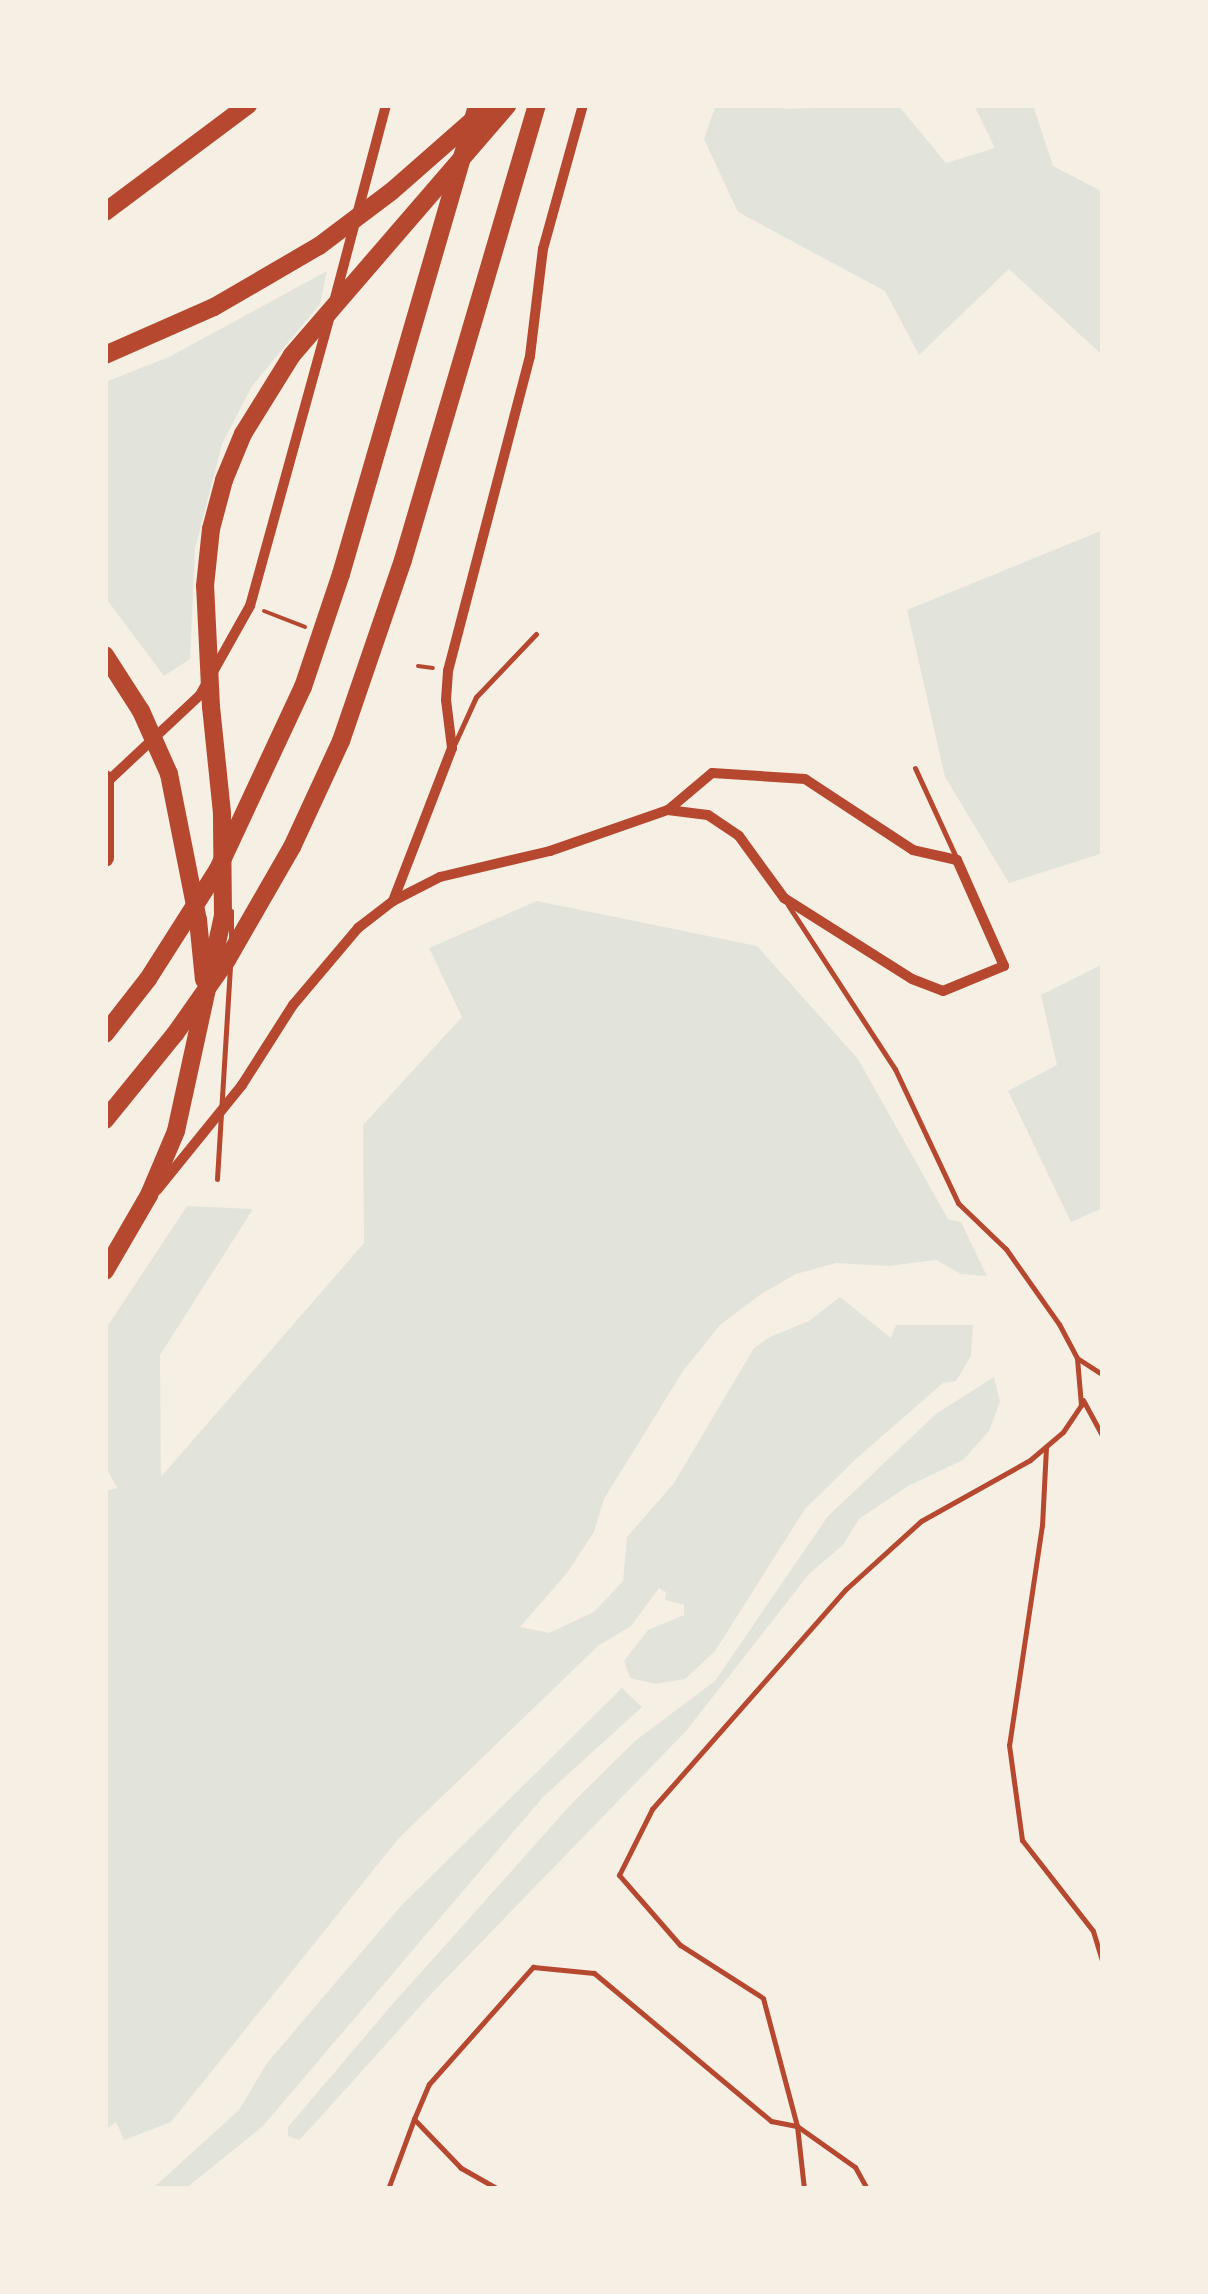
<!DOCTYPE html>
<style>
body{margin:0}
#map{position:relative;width:1208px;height:2294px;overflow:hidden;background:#f6efe4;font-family:"Titillium Web",sans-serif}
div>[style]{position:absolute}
.green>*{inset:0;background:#e2e4dc}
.path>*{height:4px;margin:-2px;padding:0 2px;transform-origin:2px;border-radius:2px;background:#b5482f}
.service>*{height:5px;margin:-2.5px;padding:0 2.5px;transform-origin:2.5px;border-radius:2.5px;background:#b5482f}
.minor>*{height:10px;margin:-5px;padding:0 5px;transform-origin:5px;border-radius:5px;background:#b5482f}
.motorway>*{height:18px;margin:-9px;padding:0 9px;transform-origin:9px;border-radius:9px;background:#b5482f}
span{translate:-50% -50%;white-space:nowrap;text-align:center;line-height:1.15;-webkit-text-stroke:8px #f6efe4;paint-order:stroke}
.frame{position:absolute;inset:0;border:108px solid #f6efe4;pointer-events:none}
</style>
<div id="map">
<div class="green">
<i style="clip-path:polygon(716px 105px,778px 105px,784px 109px,898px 105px,946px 163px,995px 148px,974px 105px,1033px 105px,1053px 166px,1103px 192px,1103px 362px,1100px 353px,1009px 269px,919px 355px,885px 291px,738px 212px,704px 139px)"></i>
<i style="clip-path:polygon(327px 271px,320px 304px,252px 386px,222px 444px,195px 549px,190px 659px,164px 676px,105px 597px,105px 382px,169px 357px)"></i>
<i style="clip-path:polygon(1103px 530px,1103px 853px,1009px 883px,945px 777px,907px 610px)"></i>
<i style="clip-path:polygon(537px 901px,757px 946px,858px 1059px,948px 1219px,961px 1222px,987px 1276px,961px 1274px,936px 1260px,888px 1266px,836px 1263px,796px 1274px,761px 1294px,720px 1325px,683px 1371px,604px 1499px,594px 1532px,567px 1573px,520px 1627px,549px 1633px,594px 1612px,623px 1581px,627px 1537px,674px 1483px,754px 1348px,770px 1337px,809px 1321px,840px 1297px,891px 1338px,896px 1325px,973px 1325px,971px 1356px,956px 1381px,943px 1383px,857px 1458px,805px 1509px,715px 1651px,685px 1679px,655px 1684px,630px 1678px,624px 1661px,648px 1630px,684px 1615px,684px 1605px,665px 1600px,666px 1592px,659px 1588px,631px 1626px,598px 1646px,399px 1838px,171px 2122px,124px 2140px,116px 2122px,105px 2130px,105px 1491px,117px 1488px,105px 1465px,105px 1330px,187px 1206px,253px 1209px,160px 1355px,161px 1477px,364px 1243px,363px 1125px,462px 1017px,429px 948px)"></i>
<i style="clip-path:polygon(1103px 964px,1103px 1208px,1071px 1222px,1008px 1091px,1057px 1065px,1041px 995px)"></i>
<i style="clip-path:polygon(994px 1377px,1000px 1402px,989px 1431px,963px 1460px,908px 1486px,859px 1519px,843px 1545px,809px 1574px,686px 1731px,432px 1993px,317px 2121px,299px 2140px,288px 2136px,288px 2127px,390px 2007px,574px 1801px,635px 1741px,715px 1681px,828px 1516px,936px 1414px)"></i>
<i style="clip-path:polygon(622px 1688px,642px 1707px,543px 1797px,263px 2126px,185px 2189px,152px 2189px,239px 2110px,267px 2063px,400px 1907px)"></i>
</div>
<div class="path">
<i style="left:264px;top:611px;width:44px;rotate:21.3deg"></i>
<i style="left:418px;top:666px;width:15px;rotate:8deg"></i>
</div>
<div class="service">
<i style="left:455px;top:743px;width:51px;rotate:-65.5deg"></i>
<i style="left:476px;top:697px;width:87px;rotate:-46.4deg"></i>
<i style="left:915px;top:768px;width:98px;rotate:65.3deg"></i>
<i style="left:788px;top:905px;width:196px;rotate:56.9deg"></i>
<i style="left:895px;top:1069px;width:148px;rotate:64.8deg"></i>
<i style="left:958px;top:1203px;width:66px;rotate:43.8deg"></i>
<i style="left:1006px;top:1249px;width:92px;rotate:54.8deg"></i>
<i style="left:1059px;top:1324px;width:38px;rotate:62deg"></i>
<i style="left:1077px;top:1358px;width:31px;rotate:33deg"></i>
<i style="left:231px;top:940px;width:29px;rotate:-90deg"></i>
<i style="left:217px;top:1179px;width:213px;rotate:-86.5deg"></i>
<i style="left:1083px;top:1400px;width:42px;rotate:61.6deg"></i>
<i style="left:1046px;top:1447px;width:78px;rotate:92.9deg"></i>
<i style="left:1042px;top:1525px;width:222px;rotate:98.5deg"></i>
<i style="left:1009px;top:1745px;width:96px;rotate:82.2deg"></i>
<i style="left:1022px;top:1840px;width:115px;rotate:52deg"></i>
<i style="left:1093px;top:1931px;width:34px;rotate:73deg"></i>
<i style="left:388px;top:2189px;width:75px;rotate:-69.6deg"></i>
<i style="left:498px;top:2189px;width:43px;rotate:-150.4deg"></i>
<i style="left:461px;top:2168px;width:68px;rotate:-133.8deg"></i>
<i style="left:414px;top:2119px;width:38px;rotate:-67deg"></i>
<i style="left:429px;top:2084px;width:157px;rotate:-48.4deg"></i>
<i style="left:533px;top:1967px;width:61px;rotate:5.6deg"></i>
<i style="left:594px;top:1973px;width:231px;rotate:39.9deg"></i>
<i style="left:771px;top:2121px;width:26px;rotate:11deg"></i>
<i style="left:797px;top:2126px;width:71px;rotate:35.3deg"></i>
<i style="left:855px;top:2167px;width:25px;rotate:61deg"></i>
<i style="left:804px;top:2189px;width:63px;rotate:-96.3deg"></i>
<i style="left:797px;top:2126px;width:132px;rotate:-104.9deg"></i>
<i style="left:763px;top:1998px;width:98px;rotate:-147.4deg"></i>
<i style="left:680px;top:1945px;width:93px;rotate:-131.1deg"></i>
<i style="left:619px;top:1875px;width:74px;rotate:-63.4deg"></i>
<i style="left:652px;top:1809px;width:293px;rotate:-48.6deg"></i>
<i style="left:846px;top:1589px;width:101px;rotate:-42.2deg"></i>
<i style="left:921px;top:1521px;width:125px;rotate:-29.2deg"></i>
<i style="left:1030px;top:1460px;width:43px;rotate:-40.3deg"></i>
<i style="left:1063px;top:1432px;width:32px;rotate:-56deg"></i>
<i style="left:1081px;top:1405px;width:47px;rotate:-94.9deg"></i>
</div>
<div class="minor">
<i style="left:335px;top:298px;width:200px;rotate:-75.2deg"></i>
<i style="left:106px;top:783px;width:129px;rotate:-43.1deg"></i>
<i style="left:200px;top:695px;width:102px;rotate:-60.7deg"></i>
<i style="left:250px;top:606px;width:302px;rotate:-74.6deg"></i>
<i style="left:393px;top:901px;width:164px;rotate:-68.9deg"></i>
<i style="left:452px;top:748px;width:48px;rotate:-97.1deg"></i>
<i style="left:446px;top:700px;width:29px;rotate:-86deg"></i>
<i style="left:448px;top:671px;width:325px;rotate:-75.4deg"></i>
<i style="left:530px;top:356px;width:108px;rotate:-83.1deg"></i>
<i style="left:543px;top:249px;width:149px;rotate:-74.5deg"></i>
<i style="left:157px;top:1190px;width:135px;rotate:-51deg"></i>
<i style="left:242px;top:1085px;width:95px;rotate:-57.5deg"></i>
<i style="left:293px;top:1005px;width:101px;rotate:-49.8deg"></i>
<i style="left:358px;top:928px;width:44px;rotate:-37.6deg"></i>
<i style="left:393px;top:901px;width:53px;rotate:-27.1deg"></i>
<i style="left:440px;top:877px;width:113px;rotate:-13.3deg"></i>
<i style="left:550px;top:851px;width:125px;rotate:-19.2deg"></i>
<i style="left:668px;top:810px;width:40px;rotate:7.1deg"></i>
<i style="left:708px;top:815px;width:37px;rotate:34deg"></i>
<i style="left:739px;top:836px;width:77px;rotate:54deg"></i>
<i style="left:784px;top:898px;width:151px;rotate:32.3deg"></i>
<i style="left:912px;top:979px;width:33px;rotate:21deg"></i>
<i style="left:943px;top:991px;width:66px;rotate:-22.3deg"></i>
<i style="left:1004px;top:966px;width:116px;rotate:-113.9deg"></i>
<i style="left:957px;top:860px;width:45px;rotate:-167.2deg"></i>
<i style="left:913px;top:850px;width:129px;rotate:-146.7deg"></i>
<i style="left:805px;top:779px;width:93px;rotate:-176.3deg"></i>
<i style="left:712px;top:773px;width:57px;rotate:139.9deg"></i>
</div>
<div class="motorway">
<i style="left:105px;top:212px;width:179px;rotate:-36.8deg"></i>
<i style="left:105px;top:355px;width:119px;rotate:-23.8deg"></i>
<i style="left:214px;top:307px;width:121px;rotate:-30.2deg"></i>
<i style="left:319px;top:246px;width:91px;rotate:-37deg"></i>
<i style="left:392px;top:191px;width:130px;rotate:-41.3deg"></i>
<i style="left:105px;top:655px;width:67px;rotate:57.3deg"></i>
<i style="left:141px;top:711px;width:69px;rotate:66deg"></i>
<i style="left:169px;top:774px;width:149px;rotate:78.8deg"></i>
<i style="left:198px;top:920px;width:60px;rotate:84.3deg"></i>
<i style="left:105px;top:779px;width:79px;rotate:90deg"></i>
<i style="left:105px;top:1034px;width:70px;rotate:-52deg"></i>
<i style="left:148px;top:979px;width:130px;rotate:-57.5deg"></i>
<i style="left:218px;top:869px;width:201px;rotate:-65deg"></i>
<i style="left:303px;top:687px;width:119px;rotate:-71.4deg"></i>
<i style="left:341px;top:574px;width:488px;rotate:-73.8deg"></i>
<i style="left:105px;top:1120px;width:111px;rotate:-50.9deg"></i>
<i style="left:175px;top:1034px;width:90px;rotate:-54.9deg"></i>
<i style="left:227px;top:960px;width:130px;rotate:-60.1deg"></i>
<i style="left:292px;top:847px;width:117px;rotate:-65.2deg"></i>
<i style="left:341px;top:741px;width:191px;rotate:-71.1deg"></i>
<i style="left:403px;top:560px;width:474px;rotate:-73.6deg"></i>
<i style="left:105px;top:1271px;width:88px;rotate:-59.9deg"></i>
<i style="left:149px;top:1195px;width:69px;rotate:-67.1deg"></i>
<i style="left:176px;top:1131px;width:220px;rotate:-77.7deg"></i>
<i style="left:223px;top:916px;width:103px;rotate:-90.6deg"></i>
<i style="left:222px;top:813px;width:107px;rotate:-95.9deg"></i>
<i style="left:211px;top:707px;width:121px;rotate:-92.8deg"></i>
<i style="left:205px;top:586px;width:57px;rotate:-84deg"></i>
<i style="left:211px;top:529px;width:51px;rotate:-75.1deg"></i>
<i style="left:224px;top:480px;width:50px;rotate:-67.6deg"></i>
<i style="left:243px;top:434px;width:93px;rotate:-58.2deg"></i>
<i style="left:292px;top:355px;width:330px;rotate:-49.2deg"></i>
</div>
<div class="frame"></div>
</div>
